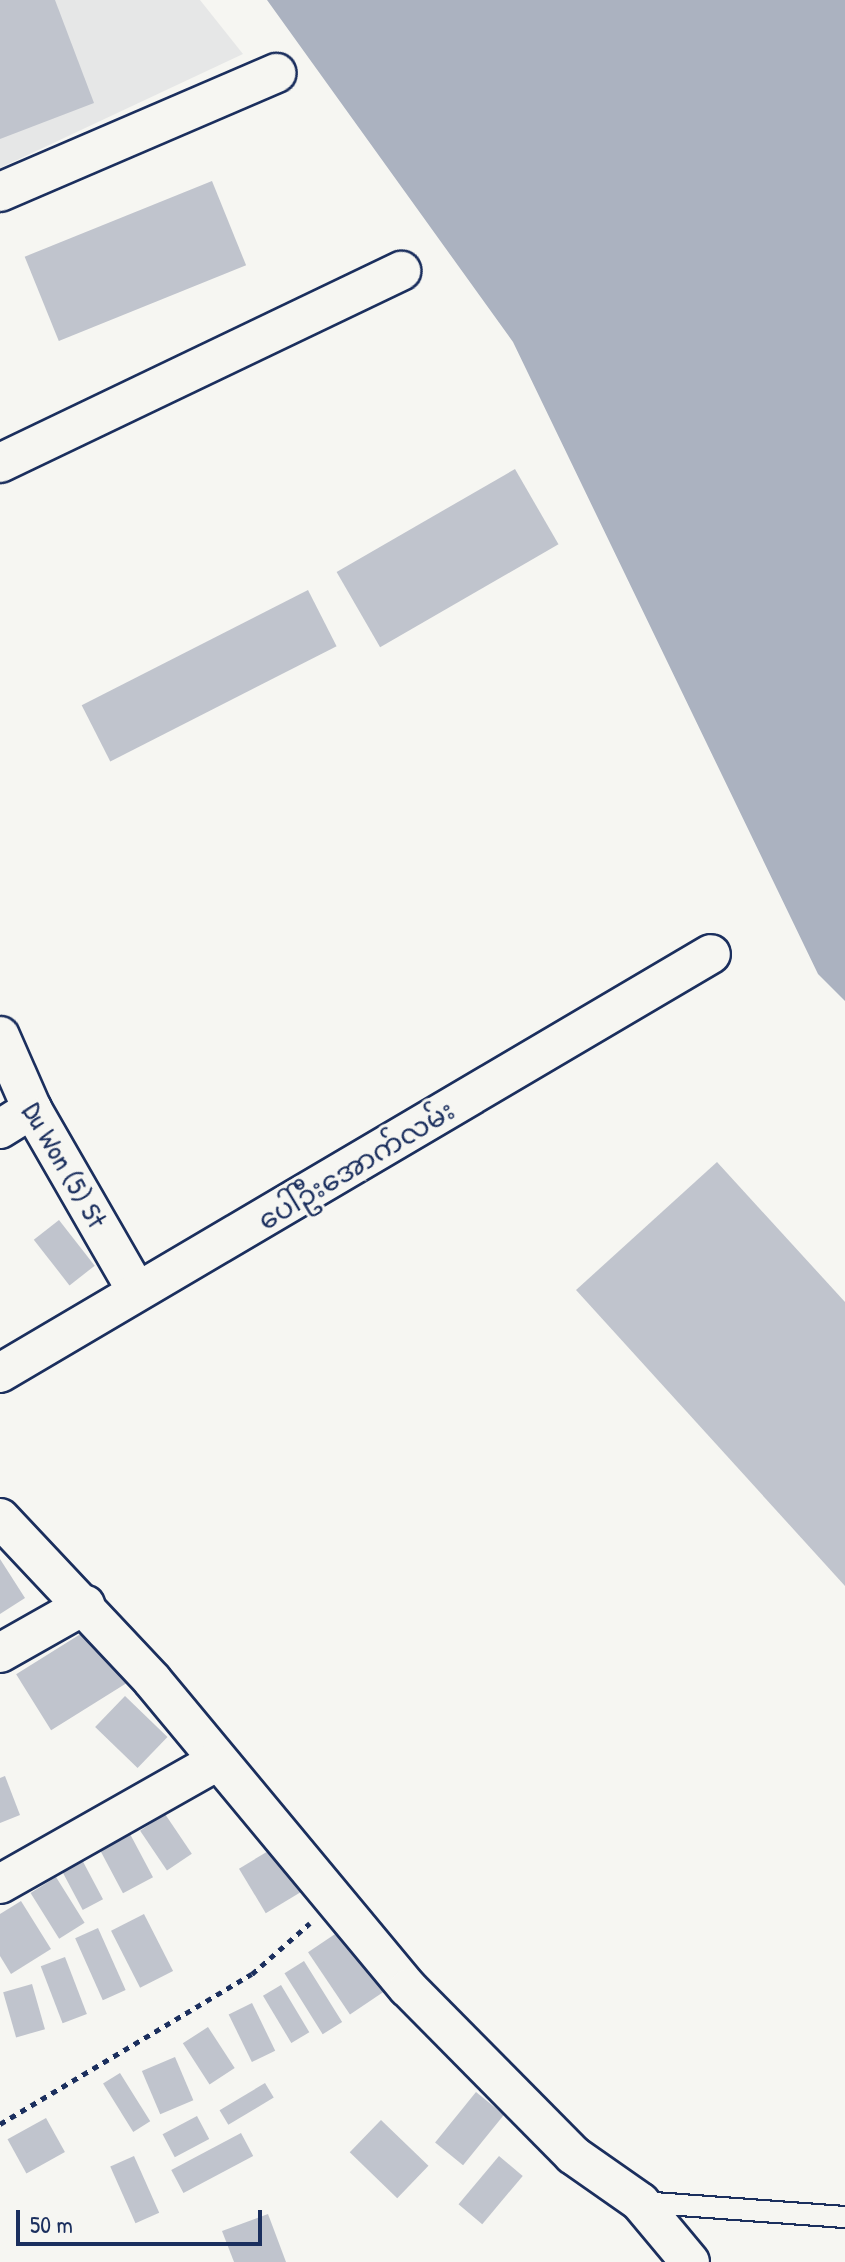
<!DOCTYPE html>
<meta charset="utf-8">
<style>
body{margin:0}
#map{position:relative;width:845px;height:2262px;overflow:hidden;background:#f6f6f2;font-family:"Patrick Hand","Noto Sans Myanmar",sans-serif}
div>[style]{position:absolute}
.built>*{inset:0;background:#e6e7e7}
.water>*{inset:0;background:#abb2c0}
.building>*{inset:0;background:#c0c4cd;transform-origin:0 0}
.path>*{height:5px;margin-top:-2.5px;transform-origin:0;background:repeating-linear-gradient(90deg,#1b2f5e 0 6px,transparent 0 12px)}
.roads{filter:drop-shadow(2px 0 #1b2f5e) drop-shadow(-2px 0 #1b2f5e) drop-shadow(0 2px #1b2f5e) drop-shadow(0 -2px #1b2f5e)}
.service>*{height:20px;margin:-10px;padding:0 10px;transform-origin:10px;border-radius:10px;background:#f6f6f2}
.minor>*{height:38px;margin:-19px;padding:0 19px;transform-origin:19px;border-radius:19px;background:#f6f6f2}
span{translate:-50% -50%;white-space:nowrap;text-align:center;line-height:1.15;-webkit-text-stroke:6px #f6f6f2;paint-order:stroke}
.street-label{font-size:28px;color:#1b2f5e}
.scale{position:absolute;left:16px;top:2210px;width:246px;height:36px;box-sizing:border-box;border:4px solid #1b2f5e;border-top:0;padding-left:10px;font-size:24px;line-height:28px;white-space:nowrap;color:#1b2f5e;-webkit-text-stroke:6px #f6f6f2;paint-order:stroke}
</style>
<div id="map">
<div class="built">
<i style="clip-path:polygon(0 0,200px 0,243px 54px,0 168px)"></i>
</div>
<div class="water">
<i style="clip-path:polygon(267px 0,845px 0,845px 1001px,818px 974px,513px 342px)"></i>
</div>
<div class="building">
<i style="clip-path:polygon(0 0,55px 0,94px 103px,0 139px)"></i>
<i style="left:212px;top:181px;width:91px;height:202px;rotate:68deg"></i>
<i style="left:515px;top:469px;width:87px;height:206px;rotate:60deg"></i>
<i style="left:308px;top:590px;width:63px;height:254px;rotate:63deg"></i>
<i style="clip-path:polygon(717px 1162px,845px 1302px,845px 1586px,576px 1290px)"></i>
<i style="left:59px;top:1220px;width:58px;height:32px;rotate:52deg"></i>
<i style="clip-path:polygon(0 1559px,25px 1598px,0 1614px)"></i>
<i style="left:95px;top:1625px;width:66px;height:93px;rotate:58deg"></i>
<i style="left:125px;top:1696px;width:59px;height:43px;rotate:44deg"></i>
<i style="clip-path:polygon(5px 1776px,20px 1815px,0 1823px,0 1778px)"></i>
<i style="left:165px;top:1814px;width:48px;height:30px;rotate:56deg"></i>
<i style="left:130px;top:1834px;width:49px;height:34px;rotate:62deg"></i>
<i style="left:275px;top:1847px;width:52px;height:42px;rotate:59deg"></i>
<i style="left:80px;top:1856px;width:49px;height:23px;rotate:62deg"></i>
<i style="left:56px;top:1877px;width:54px;height:30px;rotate:58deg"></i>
<i style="clip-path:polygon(21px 1901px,51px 1949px,11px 1974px,0 1956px,0 1914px)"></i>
<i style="left:144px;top:1914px;width:64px;height:37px;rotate:63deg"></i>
<i style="left:347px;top:1926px;width:75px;height:47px;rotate:56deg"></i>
<i style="left:98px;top:1928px;width:68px;height:25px;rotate:66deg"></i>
<i style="left:65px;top:1957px;width:61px;height:26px;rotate:69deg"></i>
<i style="left:304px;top:1961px;width:72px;height:23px;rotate:58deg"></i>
<i style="left:32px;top:1984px;width:47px;height:30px;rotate:74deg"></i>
<i style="left:281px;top:1985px;width:55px;height:21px;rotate:59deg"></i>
<i style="left:252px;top:2003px;width:53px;height:26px;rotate:64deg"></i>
<i style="left:208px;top:2027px;width:49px;height:30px;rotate:57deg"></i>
<i style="left:175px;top:2057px;width:47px;height:36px;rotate:67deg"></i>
<i style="left:120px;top:2073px;width:57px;height:20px;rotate:58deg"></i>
<i style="left:265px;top:2083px;width:17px;height:53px;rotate:59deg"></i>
<i style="left:476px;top:2092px;width:36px;height:65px;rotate:39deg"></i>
<i style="left:197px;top:2116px;width:26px;height:39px;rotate:62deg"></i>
<i style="left:46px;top:2118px;width:39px;height:44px;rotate:61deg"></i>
<i style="left:381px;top:2120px;width:66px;height:45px;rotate:44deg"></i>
<i style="left:241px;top:2133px;width:26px;height:79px;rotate:62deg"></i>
<i style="left:134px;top:2156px;width:62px;height:26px;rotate:66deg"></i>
<i style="left:499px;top:2156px;width:31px;height:63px;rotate:40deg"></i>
<i style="clip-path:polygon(268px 2214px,286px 2262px,234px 2262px,222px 2231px)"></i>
</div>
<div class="path">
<i style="left:0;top:2124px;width:293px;rotate:-30.8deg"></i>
<i style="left:252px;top:1974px;width:77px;rotate:-41.3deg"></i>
</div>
<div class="roads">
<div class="service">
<i style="left:640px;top:2202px;width:206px;rotate:4.2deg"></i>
</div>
<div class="minor">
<i style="left:0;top:192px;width:301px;rotate:-23.3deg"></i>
<i style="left:0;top:463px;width:445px;rotate:-25.6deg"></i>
<i style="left:0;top:1036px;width:80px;rotate:66.3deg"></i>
<i style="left:32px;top:1109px;width:209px;rotate:60.1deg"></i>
<i style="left:0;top:1129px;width:38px;rotate:-32deg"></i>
<i style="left:0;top:1373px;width:825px;rotate:-30.51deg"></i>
<i style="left:0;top:1518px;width:222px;rotate:46.8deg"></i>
<i style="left:152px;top:1680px;width:400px;rotate:50.3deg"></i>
<i style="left:408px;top:1988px;width:235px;rotate:45.3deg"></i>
<i style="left:573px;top:2155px;width:82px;rotate:35deg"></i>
<i style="left:640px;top:2202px;width:78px;rotate:50.2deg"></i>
<i style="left:0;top:1653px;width:98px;rotate:-29.5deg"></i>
<i style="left:0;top:1884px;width:249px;rotate:-29.5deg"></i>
</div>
</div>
<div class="street-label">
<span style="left:65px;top:1165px;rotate:60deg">Du Won (5) St</span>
<span style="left:356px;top:1165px;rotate:-31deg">ပေါ်ဦးအောက်လမ်း</span>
</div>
<div class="scale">50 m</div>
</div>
